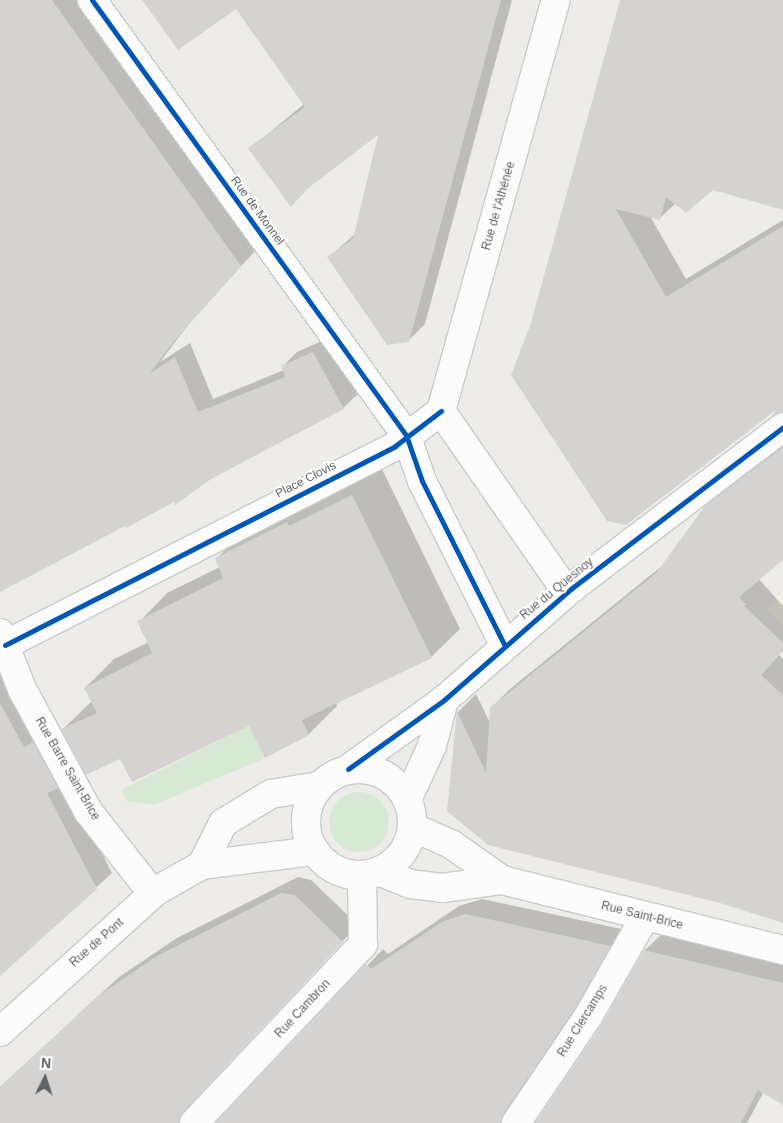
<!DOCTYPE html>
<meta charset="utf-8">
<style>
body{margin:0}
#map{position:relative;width:783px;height:1123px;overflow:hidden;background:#edece8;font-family:Arial,sans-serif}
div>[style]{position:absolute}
.commercial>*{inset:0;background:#f6f0e2}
.green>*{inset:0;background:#d7e9d4}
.round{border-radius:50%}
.shadow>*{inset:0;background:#0003}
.building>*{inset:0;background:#d4d3d1}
.roads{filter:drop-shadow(1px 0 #c9caca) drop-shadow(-1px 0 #c9caca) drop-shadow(0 1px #c9caca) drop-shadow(0 -1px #c9caca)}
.minor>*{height:28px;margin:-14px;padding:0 14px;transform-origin:14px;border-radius:14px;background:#fcfcfc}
.minor>.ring{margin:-14px;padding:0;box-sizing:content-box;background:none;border:28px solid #fcfcfc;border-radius:50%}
.cycleway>*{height:5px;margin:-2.5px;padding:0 2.5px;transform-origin:2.5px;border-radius:2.5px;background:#0057b8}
span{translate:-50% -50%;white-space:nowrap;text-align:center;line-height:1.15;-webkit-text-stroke:4px #fff;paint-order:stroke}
.street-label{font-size:12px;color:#5d6266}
.north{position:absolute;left:20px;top:1053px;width:50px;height:50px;-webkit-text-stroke:4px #fff;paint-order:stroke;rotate:4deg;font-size:14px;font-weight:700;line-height:20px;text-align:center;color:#5d6266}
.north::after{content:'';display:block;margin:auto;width:18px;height:22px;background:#5d6266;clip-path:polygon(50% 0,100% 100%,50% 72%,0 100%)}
</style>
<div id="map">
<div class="commercial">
<i style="clip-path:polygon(783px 591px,783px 626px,767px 610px)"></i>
</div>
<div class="green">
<i style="clip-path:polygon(249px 726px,265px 758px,154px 805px,127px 801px,121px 790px)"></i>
<i class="round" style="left:329px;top:792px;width:60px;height:60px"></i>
</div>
<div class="shadow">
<i style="clip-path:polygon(0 0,77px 0,255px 251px,188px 325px,160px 362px,190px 343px,213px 399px,284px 370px,283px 366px,297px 352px,328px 338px,358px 394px,343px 408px,0 590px)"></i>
<i style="clip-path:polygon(144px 0,512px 0,425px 324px,408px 341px,329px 257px,356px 233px,380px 132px,313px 182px,291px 205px,249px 149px,304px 104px,236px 7px)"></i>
<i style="clip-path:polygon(621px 0,783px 0,783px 209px,713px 188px,676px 203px,660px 218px,650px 216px,686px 279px,783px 220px,783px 411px,532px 324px)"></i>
<i style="clip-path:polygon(783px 444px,783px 558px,759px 579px,783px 606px,783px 651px,779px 655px,783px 659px,783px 914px,449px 811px,458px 712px,476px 694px,490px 723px,491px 708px,510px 689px,663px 565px,706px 507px,726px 487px)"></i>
<i style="clip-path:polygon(381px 467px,460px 629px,431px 657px,336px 703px,337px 706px,309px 734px,265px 756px,249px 724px,121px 757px,63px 729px,92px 701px,85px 688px,114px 659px,149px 642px,139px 622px,167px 593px,220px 567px,217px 558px,245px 530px)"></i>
<i style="clip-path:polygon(0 635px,64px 780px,112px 873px,0 975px)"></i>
<i style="clip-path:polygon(298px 877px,311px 880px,358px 925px,198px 1095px,195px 1110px,207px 1122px,222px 1118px,383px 949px,388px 954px,459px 906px,482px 899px,626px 930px,531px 1123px,539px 1119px,603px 1024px,645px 950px,662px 934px,783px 965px,783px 1056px,747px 1123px,0 1123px,0 1087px,119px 977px,177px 938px)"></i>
</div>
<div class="building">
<i style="clip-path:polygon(0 0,52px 0,241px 266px,174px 341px,150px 373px,175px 357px,198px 412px,285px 377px,281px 366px,313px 352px,344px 409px,211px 479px,175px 505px,174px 502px,126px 528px,125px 526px,0 592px)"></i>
<i style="clip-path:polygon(142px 0,501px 0,409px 342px,387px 345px,327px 257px,353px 239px,378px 135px,307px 189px,291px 207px,248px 148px,305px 107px,236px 9px,178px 50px)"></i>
<i style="clip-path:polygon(620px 0,783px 0,783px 210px,713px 190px,686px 213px,666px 197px,660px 220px,616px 209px,666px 297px,783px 226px,783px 412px,772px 416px,776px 410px,626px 525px,607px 521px,511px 375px,531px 323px)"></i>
<i style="clip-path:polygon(783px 447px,783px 560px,739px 597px,746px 604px,744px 606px,783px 643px,783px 651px,761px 675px,783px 695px,783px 923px,720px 903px,488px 845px,447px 811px,457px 711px,486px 773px,490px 708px,656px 573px,705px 506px)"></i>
<i style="clip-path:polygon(352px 495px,432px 658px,302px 720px,309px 735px,265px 758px,249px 726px,132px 782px,120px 759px,86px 775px,61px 729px,97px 713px,84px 688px,152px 653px,137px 621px,223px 578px,215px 558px,287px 522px,289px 526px)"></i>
<i style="clip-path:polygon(0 703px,24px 747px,33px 742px,58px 788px,47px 793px,97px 889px,0 976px)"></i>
<i style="clip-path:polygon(281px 893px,295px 895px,343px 942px,183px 1112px,179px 1123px,0 1123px,0 1087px,98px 996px,157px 956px)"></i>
<i style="clip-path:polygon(465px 914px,611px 946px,576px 1007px,503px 1114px,501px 1123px,215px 1123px,366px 964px,371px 969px,442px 922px)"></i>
<i style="clip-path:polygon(644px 950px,783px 983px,783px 1105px,758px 1090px,741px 1123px,535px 1123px,602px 1024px)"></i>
</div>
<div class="roads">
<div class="minor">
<i style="left:92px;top:0;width:536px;rotate:54.18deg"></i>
<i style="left:406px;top:435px;width:49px;rotate:70.8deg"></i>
<i style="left:422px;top:481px;width:182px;rotate:63.3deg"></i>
<i style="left:441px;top:411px;width:427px;rotate:-74.4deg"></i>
<i style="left:441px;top:411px;width:207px;rotate:55.2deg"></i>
<i style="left:559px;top:581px;width:15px;rotate:28deg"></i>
<i style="left:0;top:633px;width:60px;rotate:68.6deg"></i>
<i style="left:22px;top:689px;width:139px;rotate:61.6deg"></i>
<i style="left:88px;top:811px;width:105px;rotate:51.9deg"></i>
<i style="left:5px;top:645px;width:438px;rotate:-27deg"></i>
<i style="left:395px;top:446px;width:58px;rotate:-37.3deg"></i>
<i style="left:348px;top:769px;width:118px;rotate:-35.7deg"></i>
<i style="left:444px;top:700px;width:170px;rotate:-41.2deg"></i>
<i style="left:572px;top:588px;width:265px;rotate:-37.3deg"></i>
<i class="ring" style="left:306px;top:769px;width:78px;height:78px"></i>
<i style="left:407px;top:800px;width:60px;rotate:-65.2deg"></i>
<i style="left:432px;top:746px;width:48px;rotate:-75.4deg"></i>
<i style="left:412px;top:827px;width:43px;rotate:23.6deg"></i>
<i style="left:451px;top:844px;width:62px;rotate:35.2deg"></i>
<i style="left:202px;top:865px;width:47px;rotate:-63.4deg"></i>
<i style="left:223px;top:823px;width:56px;rotate:-31.1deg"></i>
<i style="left:271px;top:794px;width:49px;rotate:-9.5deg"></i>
<i style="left:378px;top:871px;width:35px;rotate:22deg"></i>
<i style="left:410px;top:884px;width:32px;rotate:7deg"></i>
<i style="left:442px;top:888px;width:61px;rotate:-7.6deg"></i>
<i style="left:502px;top:880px;width:290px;rotate:14deg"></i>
<i style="left:0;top:1032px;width:210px;rotate:-42.1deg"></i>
<i style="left:156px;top:891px;width:53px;rotate:-29.5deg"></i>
<i style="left:202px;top:865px;width:114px;rotate:-7.1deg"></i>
<i style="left:194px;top:1123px;width:246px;rotate:-46.6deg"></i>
<i style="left:363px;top:944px;width:69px;rotate:-90.8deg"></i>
<i style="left:516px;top:1123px;width:130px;rotate:-55.9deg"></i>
<i style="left:589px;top:1015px;width:113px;rotate:-60.3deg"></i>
</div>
</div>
<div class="cycleway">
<i style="left:92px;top:0;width:536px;rotate:54.18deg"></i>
<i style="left:406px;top:435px;width:49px;rotate:70.8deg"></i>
<i style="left:422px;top:481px;width:182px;rotate:63.3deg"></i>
<i style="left:5px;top:645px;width:438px;rotate:-27deg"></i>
<i style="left:395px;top:446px;width:58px;rotate:-37.3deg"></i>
<i style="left:348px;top:769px;width:118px;rotate:-35.7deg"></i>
<i style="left:444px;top:700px;width:170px;rotate:-41.2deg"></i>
<i style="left:572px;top:588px;width:265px;rotate:-37.3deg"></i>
</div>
<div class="street-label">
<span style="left:499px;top:206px;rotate:-74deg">Rue de l'Athénée</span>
<span style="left:257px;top:211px;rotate:54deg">Rue de Monnel</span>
<span style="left:306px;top:480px;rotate:-27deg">Place Clovis</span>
<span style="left:557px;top:589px;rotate:-39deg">Rue du Quesnoy</span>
<span style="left:67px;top:769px;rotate:60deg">Rue Barre Saint-Brice</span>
<span style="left:642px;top:916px;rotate:14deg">Rue Saint-Brice</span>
<span style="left:97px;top:943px;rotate:-41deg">Rue de Pont</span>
<span style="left:303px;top:1009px;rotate:-47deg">Rue Cambron</span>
<span style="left:583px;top:1021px;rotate:-58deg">Rue Clercamps</span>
</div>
<div class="north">N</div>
</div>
